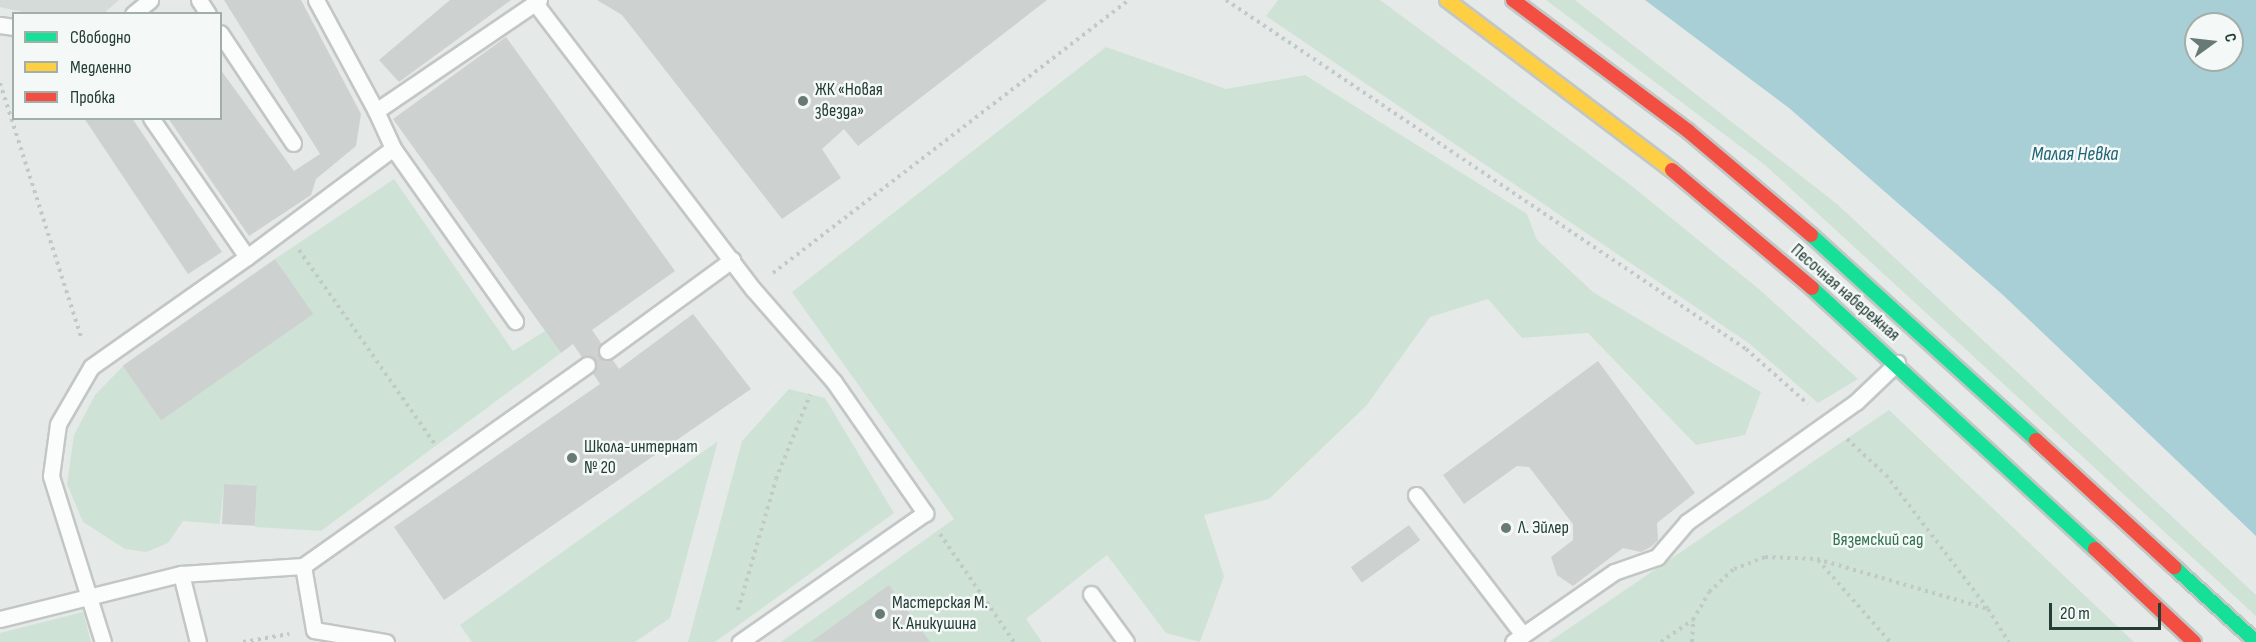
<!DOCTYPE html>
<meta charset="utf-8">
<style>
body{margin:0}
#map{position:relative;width:2256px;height:642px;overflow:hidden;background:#e5eae8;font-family:"Sofia Sans Condensed",sans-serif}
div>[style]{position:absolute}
.built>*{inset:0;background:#d4dbd8}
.green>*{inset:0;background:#cfe2d6}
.water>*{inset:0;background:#a8ced6}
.building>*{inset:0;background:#cdd1d0;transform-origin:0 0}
.path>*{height:4px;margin-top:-2px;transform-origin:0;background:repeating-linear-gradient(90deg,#c2cac7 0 3px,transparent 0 7.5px)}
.roads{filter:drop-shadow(2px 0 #c2c7c5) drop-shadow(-2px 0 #c2c7c5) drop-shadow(0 2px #c2c7c5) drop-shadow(0 -2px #c2c7c5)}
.lane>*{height:15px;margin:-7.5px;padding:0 7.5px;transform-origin:7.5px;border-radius:7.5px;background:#fbfcfc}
.fast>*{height:14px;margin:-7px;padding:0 7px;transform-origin:7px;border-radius:7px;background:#16e098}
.slow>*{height:14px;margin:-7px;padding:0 7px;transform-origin:7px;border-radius:7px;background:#ffcf43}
.jam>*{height:14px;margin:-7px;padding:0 7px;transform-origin:7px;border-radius:7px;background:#f24e42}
.dots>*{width:16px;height:16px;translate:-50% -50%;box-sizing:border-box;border:3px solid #f4f9f7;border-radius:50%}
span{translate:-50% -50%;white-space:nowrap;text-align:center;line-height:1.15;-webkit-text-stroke:5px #f4f9f7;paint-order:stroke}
.poi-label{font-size:18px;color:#243d37}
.left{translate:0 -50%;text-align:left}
.street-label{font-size:18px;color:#243d37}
.park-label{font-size:18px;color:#30724c}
.water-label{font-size:20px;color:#206477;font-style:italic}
.legend{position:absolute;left:12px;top:12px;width:210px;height:108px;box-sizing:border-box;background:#f4f9f7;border:2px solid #a1aeaa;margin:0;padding:8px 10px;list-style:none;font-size:18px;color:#243d37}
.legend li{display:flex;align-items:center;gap:12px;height:30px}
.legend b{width:30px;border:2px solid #a1aeaa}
.north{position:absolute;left:2184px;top:12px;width:60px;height:60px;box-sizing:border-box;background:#f4f9f7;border:2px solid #a1aeaa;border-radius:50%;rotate:75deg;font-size:16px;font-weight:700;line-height:24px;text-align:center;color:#243d37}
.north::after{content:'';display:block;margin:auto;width:21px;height:27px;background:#687a75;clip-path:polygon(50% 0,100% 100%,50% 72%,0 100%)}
.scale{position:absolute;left:2049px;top:603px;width:112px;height:27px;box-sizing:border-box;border:3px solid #243d37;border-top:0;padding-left:8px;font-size:18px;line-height:21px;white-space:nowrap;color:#243d37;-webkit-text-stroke:4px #f4f9f7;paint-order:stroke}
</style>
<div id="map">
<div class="built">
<i style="clip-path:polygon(0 0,119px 0,103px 14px,28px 13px,0 7px)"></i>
</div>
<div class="green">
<i style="clip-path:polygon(1278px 0,1380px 0,1628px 183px,1760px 290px,1858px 379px,1818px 403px,1750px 344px,1266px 16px)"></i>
<i style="clip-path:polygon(1546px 0,1575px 0,1837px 204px,2256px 595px,2256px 616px,1765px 165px)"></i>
<i style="clip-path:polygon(1106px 47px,1226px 89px,1305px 75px,1527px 214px,1537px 240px,1593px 292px,1761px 392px,1745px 435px,1696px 445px,1588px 333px,1522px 338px,1488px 299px,1430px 317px,1366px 406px,1269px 499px,1204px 515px,1224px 576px,1200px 642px,1166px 633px,1107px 555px,1026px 619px,1042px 642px,781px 642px,954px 519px,792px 292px)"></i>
<i style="clip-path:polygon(394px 179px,513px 351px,545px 331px,561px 353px,321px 531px,255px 527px,257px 486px,224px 484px,220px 524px,183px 521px,168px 543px,146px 552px,125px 549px,83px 522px,67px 484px,74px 435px,95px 395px,123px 366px,161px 420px,313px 314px,275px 259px)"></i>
<i style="clip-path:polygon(789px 389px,825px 398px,894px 513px,715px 642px,688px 642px,742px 441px)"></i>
<i style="clip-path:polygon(1889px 410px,2134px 642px,1549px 642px,1833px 448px)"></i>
<i style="clip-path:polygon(718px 441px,670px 618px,635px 642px,472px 642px,460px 625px)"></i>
<i style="clip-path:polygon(83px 612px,91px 642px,0 642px,0 633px)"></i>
</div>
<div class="water">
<i style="clip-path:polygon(evenodd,1645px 0,2256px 0,2256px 536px,2003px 295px,1789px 108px,1645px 0,2196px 24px,2232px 24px,2232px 60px,2196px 60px,2196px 24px)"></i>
</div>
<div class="building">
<i style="clip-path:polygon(224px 0,301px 0,361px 114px,356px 146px,316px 179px,311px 195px,249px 236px,168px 118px,220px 118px,220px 69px,294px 171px,320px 154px)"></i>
<i style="clip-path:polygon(450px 0,511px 0,399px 82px,379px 60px)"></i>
<i style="clip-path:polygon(597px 0,1047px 0,858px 146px,844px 129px,822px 149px,841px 178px,782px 219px,622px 15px)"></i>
<i style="clip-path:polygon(506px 37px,675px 271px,592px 330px,619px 369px,693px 314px,751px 389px,444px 600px,394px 527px,600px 384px,573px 344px,561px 353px,393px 119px)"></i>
<i style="clip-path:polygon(84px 118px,132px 118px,222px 252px,188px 274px)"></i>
<i style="left:275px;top:259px;width:67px;height:186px;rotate:55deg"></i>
<i style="clip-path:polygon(1598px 361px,1695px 493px,1657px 523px,1658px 540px,1651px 547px,1641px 552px,1623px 548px,1573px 586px,1557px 575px,1551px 557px,1573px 540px,1573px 524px,1529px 467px,1517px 466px,1464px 504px,1443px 475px)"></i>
<i style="left:224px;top:484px;width:33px;height:40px;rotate:3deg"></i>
<i style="left:1409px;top:525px;width:19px;height:72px;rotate:54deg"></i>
<i style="clip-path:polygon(889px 585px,930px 642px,811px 642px)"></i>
</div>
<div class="path">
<i style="left:1226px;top:0;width:626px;rotate:33.87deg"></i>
<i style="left:1746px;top:349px;width:83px;rotate:41.6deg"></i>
<i style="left:0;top:83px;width:270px;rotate:72.3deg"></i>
<i style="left:299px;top:250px;width:236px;rotate:55deg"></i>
<i style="left:773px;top:273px;width:449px;rotate:-37.5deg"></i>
<i style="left:1847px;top:439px;width:53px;rotate:42.7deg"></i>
<i style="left:1886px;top:475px;width:168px;rotate:52.7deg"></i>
<i style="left:940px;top:534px;width:131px;rotate:55.6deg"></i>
<i style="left:1818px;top:560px;width:109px;rotate:48.7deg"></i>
<i style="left:738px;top:610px;width:136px;rotate:-73.8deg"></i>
<i style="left:776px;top:479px;width:91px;rotate:-68deg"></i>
<i style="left:243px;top:642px;width:47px;rotate:-9.9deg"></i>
<i style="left:1661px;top:642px;width:39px;rotate:-35deg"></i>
<i style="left:1693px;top:620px;width:32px;rotate:-60deg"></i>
<i style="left:1709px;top:592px;width:34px;rotate:-43deg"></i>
<i style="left:1734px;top:569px;width:33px;rotate:-21deg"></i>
<i style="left:1765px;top:557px;width:52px;rotate:2.2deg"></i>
<i style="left:1817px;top:559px;width:178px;rotate:16.3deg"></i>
<i style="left:1988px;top:609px;width:39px;rotate:58deg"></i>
<i style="left:1692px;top:642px;width:21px;rotate:-87deg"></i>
</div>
<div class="roads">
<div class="lane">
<i style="left:199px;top:0;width:17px;rotate:57deg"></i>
<i style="left:316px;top:0;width:126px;rotate:61.6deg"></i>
<i style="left:539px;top:0;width:5px;rotate:143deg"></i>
<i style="left:535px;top:3px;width:360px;rotate:52.7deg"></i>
<i style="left:753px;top:289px;width:123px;rotate:48.9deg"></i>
<i style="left:834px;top:382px;width:160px;rotate:55.2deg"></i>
<i style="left:925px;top:513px;width:226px;rotate:145.1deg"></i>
<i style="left:133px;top:14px;width:22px;rotate:-39deg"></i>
<i style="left:0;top:25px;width:14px;rotate:8deg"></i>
<i style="left:220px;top:33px;width:132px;rotate:56.4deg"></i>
<i style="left:393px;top:148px;width:212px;rotate:54.8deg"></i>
<i style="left:247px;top:257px;width:182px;rotate:-36.7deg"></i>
<i style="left:393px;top:148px;width:41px;rotate:-114.7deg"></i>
<i style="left:376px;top:111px;width:192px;rotate:-34.2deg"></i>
<i style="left:607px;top:351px;width:155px;rotate:-36.1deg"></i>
<i style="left:1416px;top:495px;width:176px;rotate:52.6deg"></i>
<i style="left:303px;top:566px;width:65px;rotate:80.2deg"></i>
<i style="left:314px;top:630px;width:73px;rotate:9.5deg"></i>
<i style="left:181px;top:574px;width:122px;rotate:-3.8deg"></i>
<i style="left:303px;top:566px;width:348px;rotate:-35.3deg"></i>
<i style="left:1091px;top:594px;width:59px;rotate:53.9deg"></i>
<i style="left:0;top:619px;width:187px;rotate:-14deg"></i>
<i style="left:181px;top:574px;width:70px;rotate:76deg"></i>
<i style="left:103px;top:642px;width:174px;rotate:-107.4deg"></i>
<i style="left:51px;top:476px;width:52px;rotate:-82.3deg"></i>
<i style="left:58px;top:424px;width:66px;rotate:-59.9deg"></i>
<i style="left:91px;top:367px;width:191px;rotate:-35.2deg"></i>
<i style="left:247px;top:257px;width:169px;rotate:-124.6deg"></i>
<i style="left:1513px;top:642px;width:123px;rotate:-34.7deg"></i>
<i style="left:1614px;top:572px;width:46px;rotate:-19.2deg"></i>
<i style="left:1657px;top:557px;width:46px;rotate:-49.4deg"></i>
<i style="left:1687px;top:522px;width:207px;rotate:-35.4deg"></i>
<i style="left:1856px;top:402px;width:57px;rotate:-43.6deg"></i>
</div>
<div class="fast">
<i style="left:1811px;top:235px;width:304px;rotate:42.3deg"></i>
<i style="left:1812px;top:288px;width:385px;rotate:42.7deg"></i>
<i style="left:2174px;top:567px;width:111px;rotate:42.4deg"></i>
</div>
<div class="slow">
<i style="left:1447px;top:0;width:282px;rotate:37.1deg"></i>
</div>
<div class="jam">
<i style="left:1513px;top:0;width:219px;rotate:36.8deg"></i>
<i style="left:1688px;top:131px;width:161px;rotate:40.2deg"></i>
<i style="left:1672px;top:170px;width:183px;rotate:40.1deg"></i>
<i style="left:2036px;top:440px;width:188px;rotate:42.6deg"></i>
<i style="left:2095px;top:549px;width:136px;rotate:43.2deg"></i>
</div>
</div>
<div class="dots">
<i style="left:803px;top:101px;background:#687a75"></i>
<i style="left:572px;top:458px;background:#687a75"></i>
<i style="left:1506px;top:528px;background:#687a75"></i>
<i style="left:880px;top:614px;background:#687a75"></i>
</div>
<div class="poi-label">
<span class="left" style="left:815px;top:101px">ЖК «Новая<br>звезда»</span>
<span class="left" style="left:584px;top:458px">Школа-интернат<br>№ 20</span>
<span class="left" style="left:1518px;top:528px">Л. Эйлер</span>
<span class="left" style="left:892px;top:614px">Мастерская М.<br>К. Аникушина</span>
</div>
<div class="street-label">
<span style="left:1845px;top:293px;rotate:41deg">Песочная набережная</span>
</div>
<div class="park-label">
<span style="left:1878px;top:540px">Вяземский сад</span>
</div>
<div class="water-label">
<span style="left:2075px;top:154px">Малая Невка</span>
</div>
<ul class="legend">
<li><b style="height:8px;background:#16e098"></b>Свободно</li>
<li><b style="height:8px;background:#ffcf43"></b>Медленно</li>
<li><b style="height:8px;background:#f24e42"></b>Пробка</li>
</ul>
<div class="north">С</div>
<div class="scale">20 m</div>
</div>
